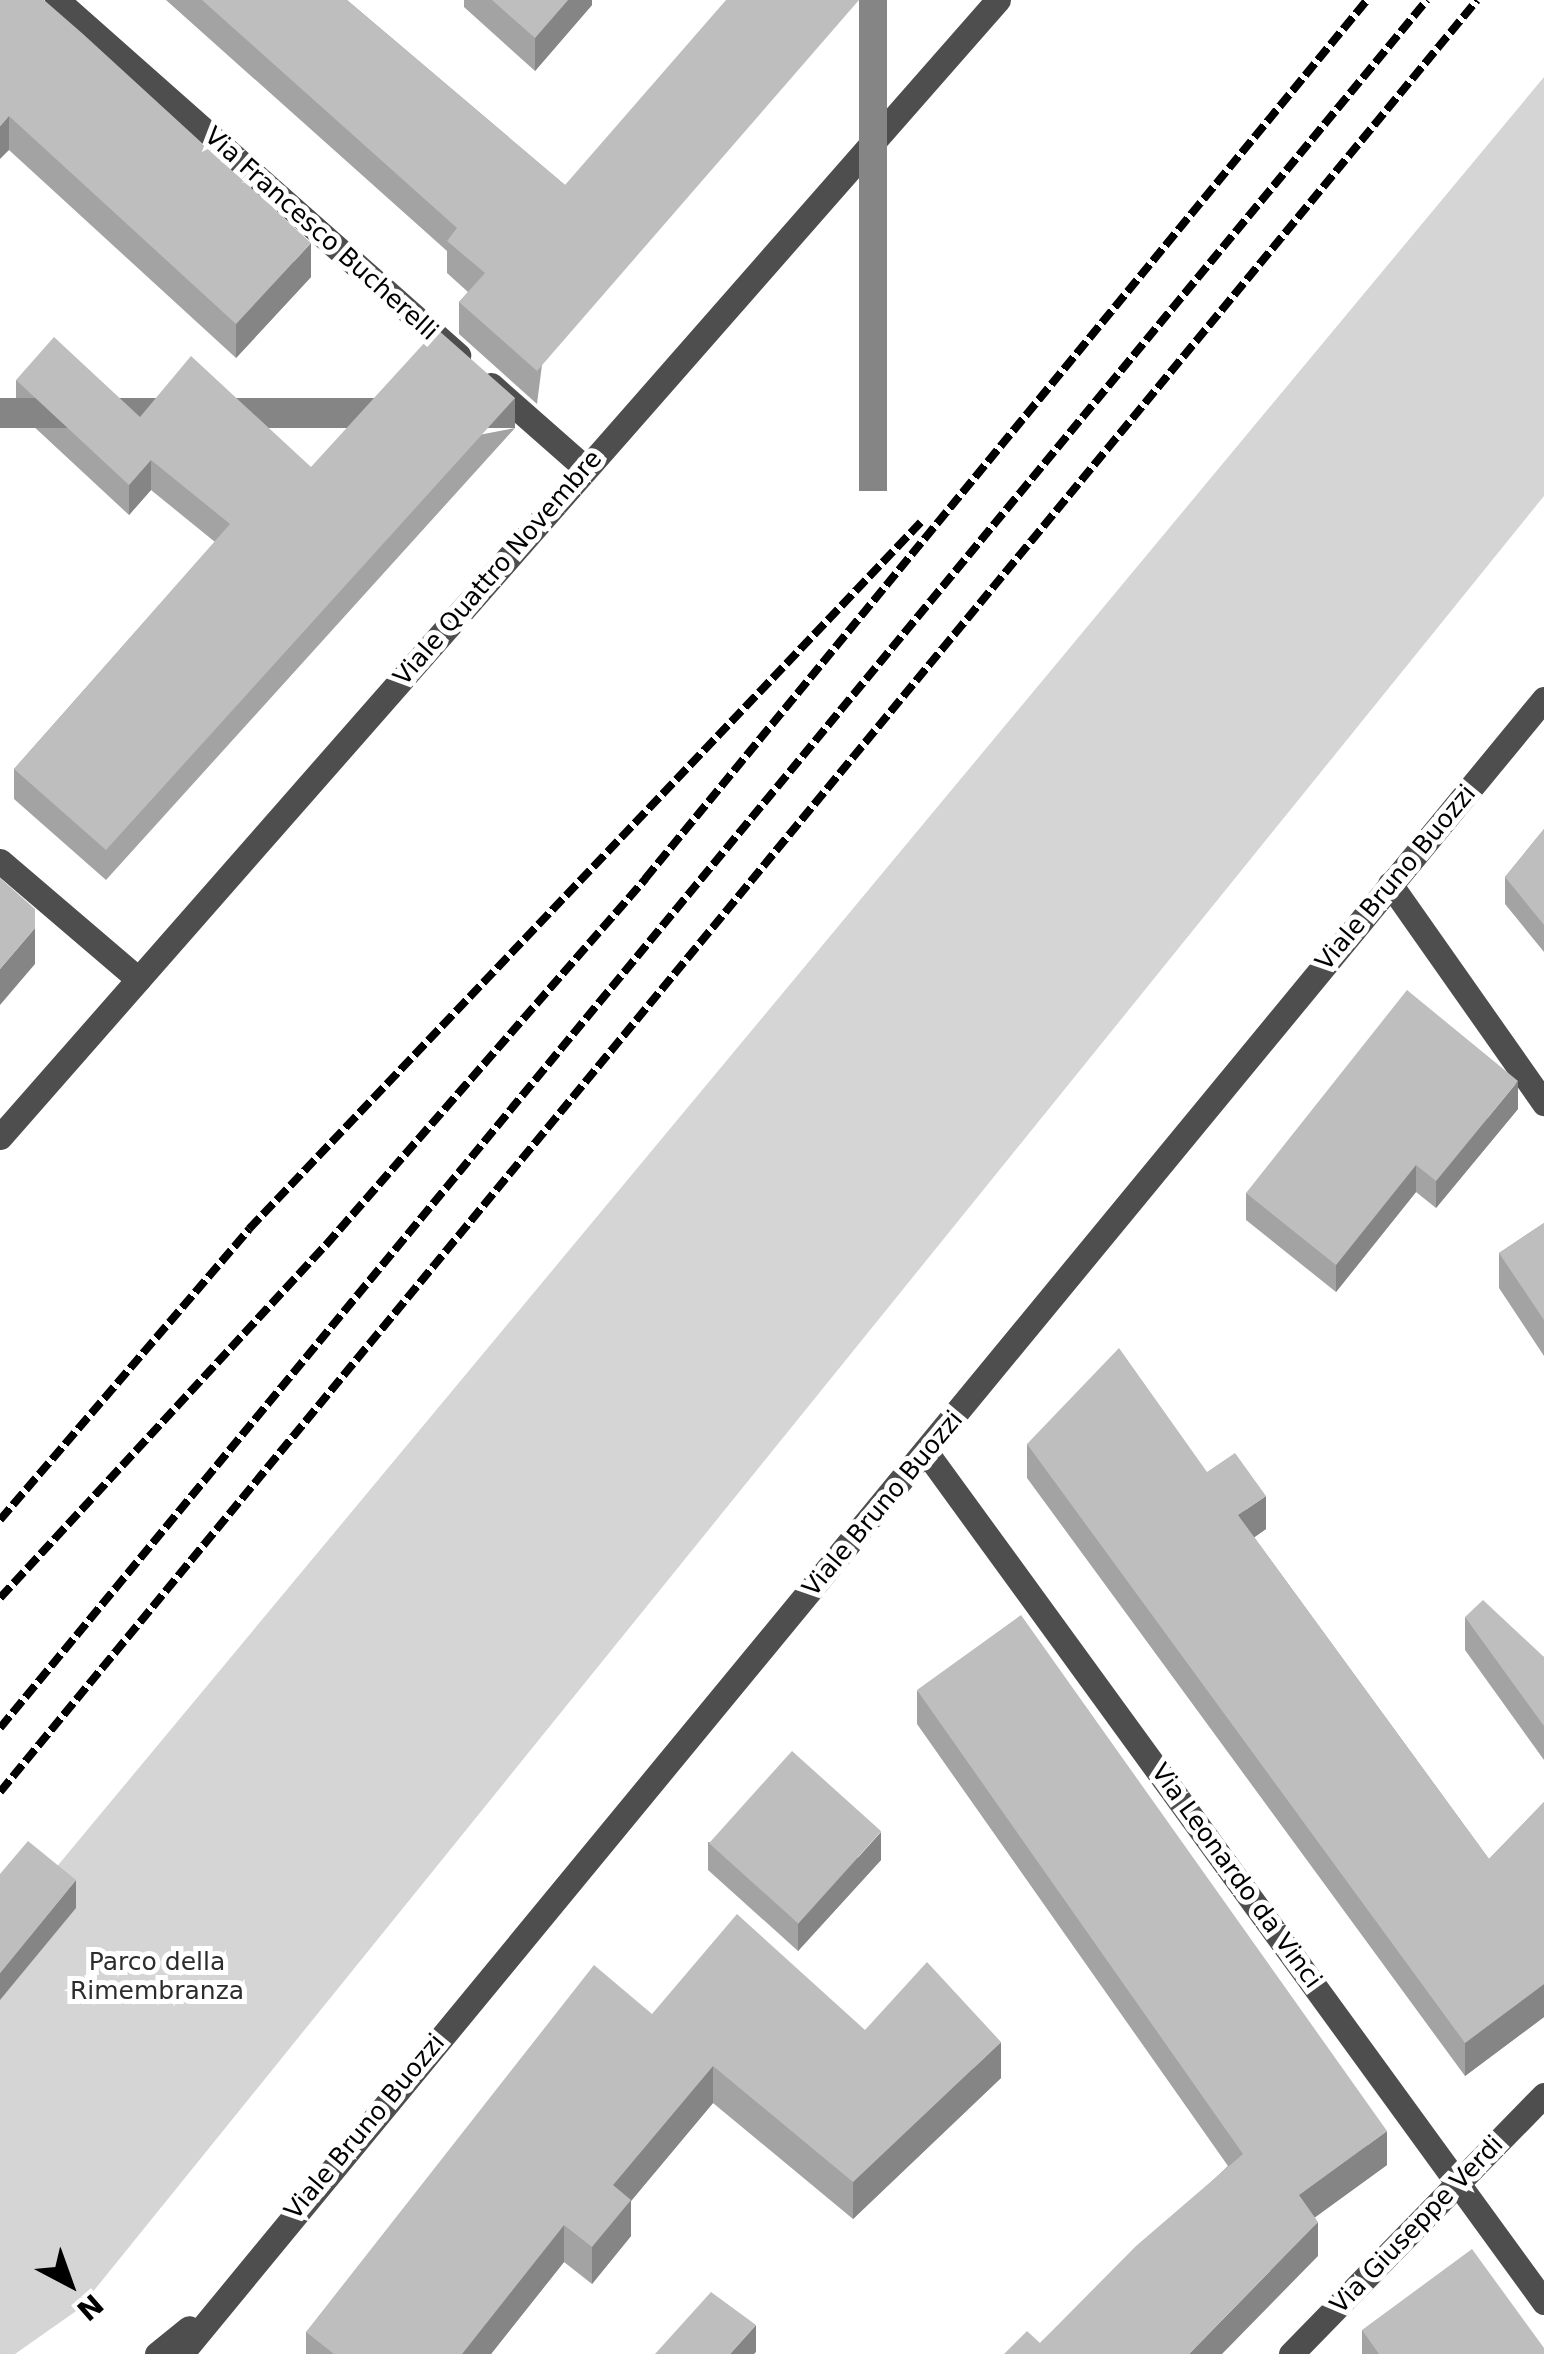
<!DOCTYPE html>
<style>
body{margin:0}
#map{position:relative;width:1544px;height:2354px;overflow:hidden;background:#fff;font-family:"DejaVu Sans",sans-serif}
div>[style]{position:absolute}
.green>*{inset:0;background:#d5d5d5}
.minor>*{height:25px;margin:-12.5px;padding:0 12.5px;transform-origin:12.5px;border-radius:12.5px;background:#4e4e4e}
.rail>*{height:8px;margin-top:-4px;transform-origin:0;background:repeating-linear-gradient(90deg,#000 0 15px,transparent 0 20px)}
.wall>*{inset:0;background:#a3a3a3}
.shaded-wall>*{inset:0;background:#858585;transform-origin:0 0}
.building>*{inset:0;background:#bebebe;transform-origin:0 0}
span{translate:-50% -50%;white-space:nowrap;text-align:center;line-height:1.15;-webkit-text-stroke:10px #fff;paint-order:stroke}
.street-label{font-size:25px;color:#000}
.park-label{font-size:25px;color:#2c2c2c}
.north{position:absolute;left:20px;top:2234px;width:100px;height:100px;-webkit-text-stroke:8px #fff;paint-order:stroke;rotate:139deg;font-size:28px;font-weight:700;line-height:40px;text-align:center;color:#000}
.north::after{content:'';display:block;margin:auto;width:35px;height:45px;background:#000;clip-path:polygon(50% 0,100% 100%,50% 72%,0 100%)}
</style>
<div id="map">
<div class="green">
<i style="clip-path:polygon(1544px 77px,1544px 496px,79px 2309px,15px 2354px,0 2354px,0 1935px)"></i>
</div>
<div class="minor">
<i style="left:57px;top:0;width:536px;rotate:41.52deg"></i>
<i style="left:491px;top:385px;width:125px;rotate:41.4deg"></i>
<i style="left:0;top:861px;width:182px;rotate:40.5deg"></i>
<i style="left:1390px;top:884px;width:268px;rotate:54.9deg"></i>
<i style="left:0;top:1137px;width:1513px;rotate:-48.73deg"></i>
<i style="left:926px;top:1452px;width:1051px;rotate:53.98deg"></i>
<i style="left:157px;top:2354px;width:41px;rotate:-39.1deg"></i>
<i style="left:181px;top:2354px;width:2144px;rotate:-50.53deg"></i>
<i style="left:1291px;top:2354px;width:362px;rotate:-45.7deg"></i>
</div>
<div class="rail">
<i style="left:0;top:1520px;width:383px;rotate:-49.4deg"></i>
<i style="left:249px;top:1229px;width:975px;rotate:-46.45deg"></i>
<i style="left:0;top:1598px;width:481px;rotate:-47.3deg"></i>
<i style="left:326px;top:1245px;width:486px;rotate:-48.9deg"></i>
<i style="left:645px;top:879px;width:1138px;rotate:-50.6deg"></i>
<i style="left:0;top:1728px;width:2241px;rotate:-50.45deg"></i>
<i style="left:0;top:1792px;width:2322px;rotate:-50.5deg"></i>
</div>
<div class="wall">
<i style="clip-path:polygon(0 0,311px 277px,236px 358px,9px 150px)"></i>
<i style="clip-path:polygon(166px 0,347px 0,565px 185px,537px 404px,459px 334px,459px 302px,468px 292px,447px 273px,447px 251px)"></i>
<i style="clip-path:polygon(464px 0,592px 0,592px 5px,535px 71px,464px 7px)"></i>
<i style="clip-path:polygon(16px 380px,311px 467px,515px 428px,106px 880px,14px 799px,14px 769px,215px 542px,151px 490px,129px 515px,16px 410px)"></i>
<i style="clip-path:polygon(1544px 829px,1544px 952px,1505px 904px,1505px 877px)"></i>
<i style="clip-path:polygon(1518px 1109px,1436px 1208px,1416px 1192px,1336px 1292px,1246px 1220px,1246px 1193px)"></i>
<i style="clip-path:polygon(1544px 1223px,1544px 1356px,1499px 1288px,1499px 1253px)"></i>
<i style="clip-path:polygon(1027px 1444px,1207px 1472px,1266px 1529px,1254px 1537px,1489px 1859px,1544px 1802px,1544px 2017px,1465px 2076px,1027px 1478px)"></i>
<i style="clip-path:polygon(1465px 1617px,1544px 1657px,1544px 1760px,1465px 1650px)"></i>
<i style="clip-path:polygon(917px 1690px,1387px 2165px,1315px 2217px,1318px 2256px,1004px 2354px,1040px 2343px,1228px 2166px,917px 1724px)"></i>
<i style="clip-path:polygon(708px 1842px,881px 1860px,798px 1951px,708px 1870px)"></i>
<i style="clip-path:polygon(652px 2014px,865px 2030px,1001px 2078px,853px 2219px,713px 2103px,631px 2201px,631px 2236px,592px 2284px,564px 2262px,491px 2354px,306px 2354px,306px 2332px)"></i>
<i style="clip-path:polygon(1362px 2330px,1544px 2354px,1362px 2354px)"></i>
</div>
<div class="shaded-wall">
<i style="clip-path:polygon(568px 0,592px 0,592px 5px,535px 71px,535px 38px)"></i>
<i style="left:859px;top:0;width:28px;height:491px"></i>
<i style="clip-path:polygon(9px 116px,9px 150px,0 159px,0 126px)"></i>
<i style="clip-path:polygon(311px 243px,311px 277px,236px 358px,236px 324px)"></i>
<i style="left:515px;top:398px;width:30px;height:610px;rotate:90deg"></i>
<i style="clip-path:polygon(151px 460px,151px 490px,129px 515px,129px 485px)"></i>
<i style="clip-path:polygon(35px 928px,35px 964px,0 1005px,0 969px)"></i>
<i style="clip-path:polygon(1518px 1081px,1518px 1109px,1436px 1208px,1436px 1181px)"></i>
<i style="clip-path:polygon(1416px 1165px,1416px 1192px,1336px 1292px,1336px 1265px)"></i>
<i style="clip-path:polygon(1266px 1496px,1266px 1529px,1238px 1549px,1238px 1515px)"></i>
<i style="clip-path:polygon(881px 1832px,881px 1860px,798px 1951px,798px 1924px)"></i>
<i style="clip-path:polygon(76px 1880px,76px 1908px,0 2000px,0 1973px)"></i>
<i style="clip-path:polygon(1544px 1984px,1544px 2017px,1465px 2076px,1465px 2043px)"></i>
<i style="clip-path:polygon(1001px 2042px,1001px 2078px,853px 2219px,853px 2182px)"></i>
<i style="clip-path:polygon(713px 2066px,713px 2103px,631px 2201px,631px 2236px,592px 2284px,592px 2247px,613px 2185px)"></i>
<i style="clip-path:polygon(1387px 2131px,1387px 2165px,1299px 2229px,1299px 2195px)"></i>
<i style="clip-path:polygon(1318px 2222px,1318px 2256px,1222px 2354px,1189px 2354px)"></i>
<i style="clip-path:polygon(564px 2225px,564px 2262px,491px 2354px,462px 2354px)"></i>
<i style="clip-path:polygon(756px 2325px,756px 2352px,754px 2354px,730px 2354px)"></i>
</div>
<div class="building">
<i style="clip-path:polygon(0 0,44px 0,83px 34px,311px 243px,236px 324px,9px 116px,0 126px)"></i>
<i style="clip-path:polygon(202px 0,347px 0,565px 185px,726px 0,859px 0,537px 371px,459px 302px,485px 273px,447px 241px,457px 228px)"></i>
<i style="clip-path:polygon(492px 0,568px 0,535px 38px)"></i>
<i style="clip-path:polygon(437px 329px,515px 398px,106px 850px,14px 769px,230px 524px,151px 460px,129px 485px,16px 380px,54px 337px,140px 417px,191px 356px,311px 467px)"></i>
<i style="clip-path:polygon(1544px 829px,1544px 925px,1505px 877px)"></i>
<i style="clip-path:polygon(0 878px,35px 909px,35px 928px,0 969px)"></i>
<i style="clip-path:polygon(1407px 990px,1518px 1081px,1436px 1181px,1416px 1165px,1336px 1265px,1246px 1193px)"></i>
<i style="clip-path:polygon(1544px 1223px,1544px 1320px,1499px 1253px)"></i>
<i style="clip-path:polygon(1119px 1348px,1207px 1472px,1235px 1453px,1266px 1496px,1238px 1515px,1489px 1859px,1544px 1802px,1544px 1984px,1465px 2043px,1027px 1444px)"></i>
<i style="clip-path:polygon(1483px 1600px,1544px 1657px,1544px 1726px,1465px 1617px)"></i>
<i style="clip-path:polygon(1021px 1615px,1387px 2131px,1299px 2195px,1318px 2222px,1189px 2354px,1004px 2354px,1027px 2331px,1040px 2343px,1136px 2246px,1243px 2154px,917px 1690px)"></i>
<i style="left:792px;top:1751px;width:120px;height:124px;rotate:42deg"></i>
<i style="clip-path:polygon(28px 1841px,76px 1880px,0 1973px,0 1874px)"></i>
<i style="clip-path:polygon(737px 1914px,865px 2030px,927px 1962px,1001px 2042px,853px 2182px,713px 2066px,613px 2185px,631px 2200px,592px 2247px,564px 2225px,462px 2354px,334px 2354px,306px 2332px,594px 1965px,652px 2014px)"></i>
<i style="clip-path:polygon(1472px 2249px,1544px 2348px,1544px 2354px,1379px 2354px,1362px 2330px)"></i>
<i style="clip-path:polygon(711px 2292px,756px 2325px,730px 2354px,655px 2354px)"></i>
</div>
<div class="street-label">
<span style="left:321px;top:234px;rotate:42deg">Via Francesco Bucherelli</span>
<span style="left:498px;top:568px;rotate:-49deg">Viale Quattro Novembre</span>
<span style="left:1396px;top:878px;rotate:-50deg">Viale Bruno Buozzi</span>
<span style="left:883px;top:1504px;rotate:-50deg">Viale Bruno Buozzi</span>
<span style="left:1236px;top:1876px;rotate:54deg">Via Leonardo da Vinci</span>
<span style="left:365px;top:2127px;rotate:-50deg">Viale Bruno Buozzi</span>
<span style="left:1417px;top:2225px;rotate:-46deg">Via Giuseppe Verdi</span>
</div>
<div class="park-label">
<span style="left:157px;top:1977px">Parco della<br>Rimembranza</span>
</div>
<div class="north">N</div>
</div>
